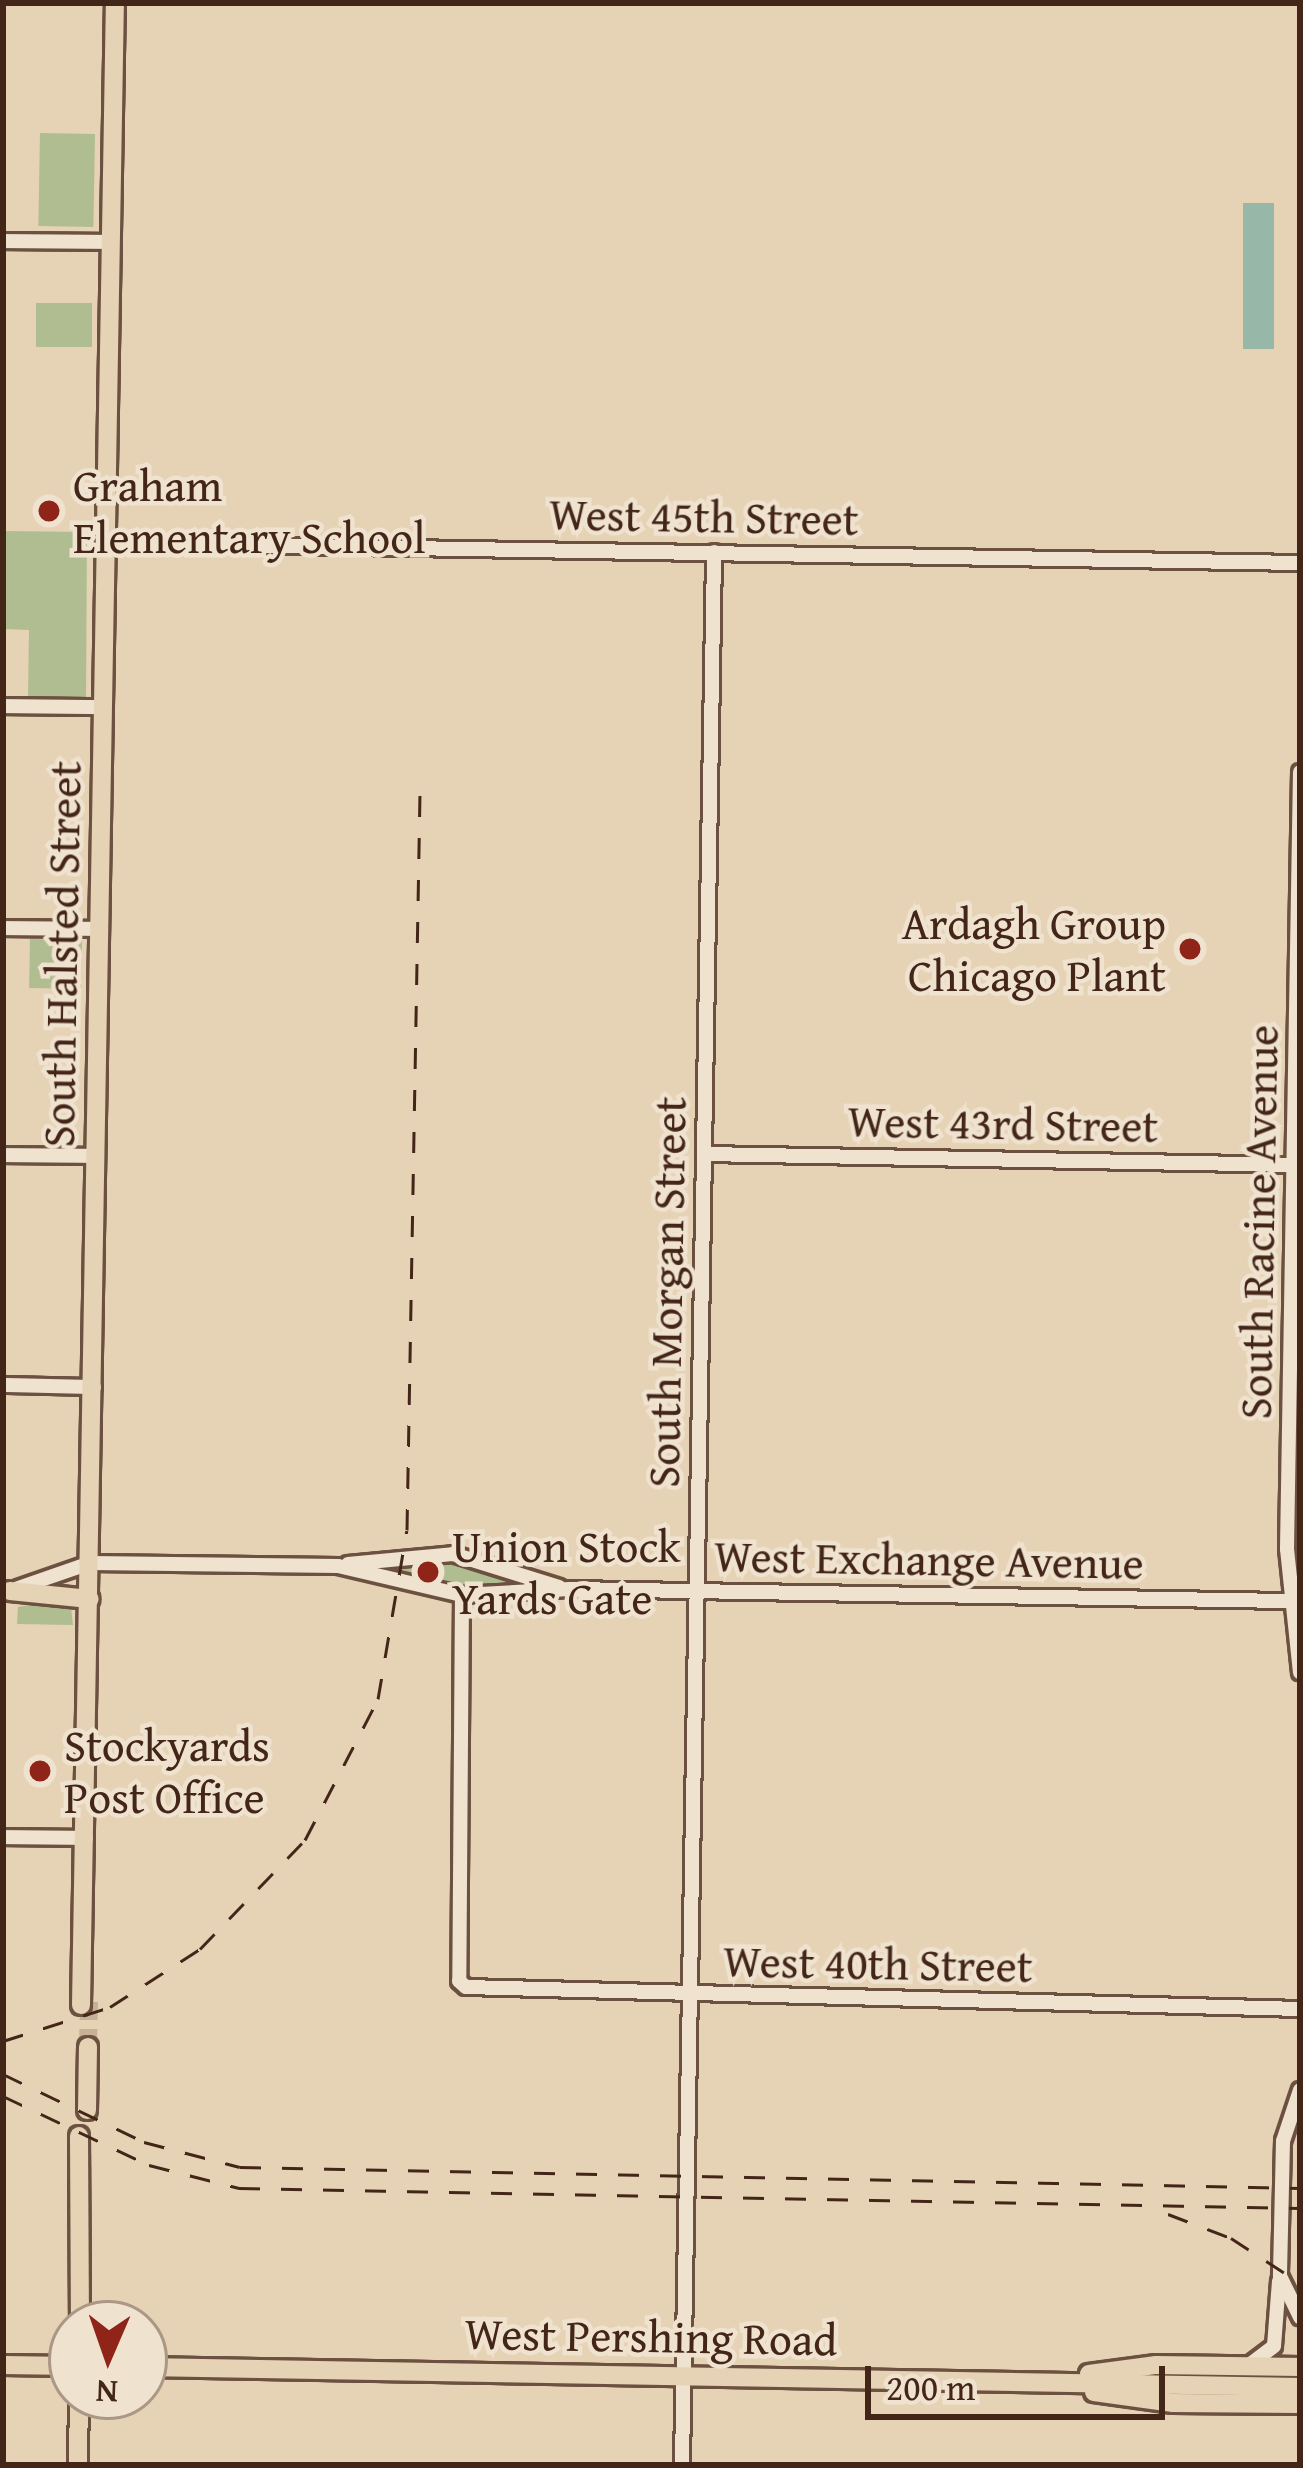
<!DOCTYPE html>
<style>
body{margin:0}
#map{position:relative;width:1303px;height:2468px;overflow:hidden;background:#e6d2b5;font-family:"Gentium Book Plus",serif}
div>[style]{position:absolute}
.green>*{inset:0;background:#b0bd91;transform-origin:0 0}
.water>*{inset:0;background:#97b8a9;transform-origin:0 0}
.major-tunnel>*{height:18px;margin-top:-9px;transform-origin:0;background:repeating-linear-gradient(90deg,#c6b096 0 18px,transparent 0 27px)}
.roads{filter:drop-shadow(3px 0 #6c5140) drop-shadow(-3px 0 #6c5140) drop-shadow(0 3px #6c5140) drop-shadow(0 -3px #6c5140)}
.minor>*{height:14px;margin:-7px;padding:0 7px;transform-origin:7px;border-radius:7px;background:#efe2cf}
.major>*{height:18px;margin:-9px;padding:0 9px;transform-origin:9px;border-radius:9px;background:#e6d2b5}
.rail>*{height:3px;margin-top:-1.5px;transform-origin:0;background:repeating-linear-gradient(90deg,#442619 0 21px,transparent 0 42px)}
.dots>*{width:33px;height:33px;translate:-50% -50%;box-sizing:border-box;border:6px solid #efe2cf;border-radius:50%}
span{translate:-50% -50%;white-space:nowrap;text-align:center;line-height:1.15;-webkit-text-stroke:9px #efe2cf;paint-order:stroke}
.poi-label{font-size:45px;color:#442619}
.left{translate:0 -50%;text-align:left}
.right{translate:-100% -50%;text-align:right}
.street-label{font-size:45px;color:#442619}
.frame{position:absolute;inset:0;border:6px solid #442619;pointer-events:none}
.north{position:absolute;left:48px;top:2300px;width:120px;height:120px;box-sizing:border-box;background:#efe2cf;border:3px solid #ab9786;border-radius:50%;rotate:182deg;font-size:33px;font-weight:700;line-height:48px;text-align:center;color:#442619}
.north::after{content:'';display:block;margin:auto;width:42px;height:54px;background:#8f2418;clip-path:polygon(50% 0,100% 100%,50% 72%,0 100%)}
.scale{position:absolute;left:865px;top:2366px;width:300px;height:54px;box-sizing:border-box;border:6px solid #442619;border-top:0;padding-left:15px;font-size:36px;line-height:42px;white-space:nowrap;color:#442619;-webkit-text-stroke:9px #efe2cf;paint-order:stroke}
</style>
<div id="map">
<div class="green">
<i style="left:40px;top:133px;width:55px;height:93px;rotate:1deg"></i>
<i style="left:36px;top:303px;width:56px;height:44px"></i>
<i style="clip-path:polygon(3px 531px,87px 532px,86px 699px,28px 698px,29px 630px,3px 629px)"></i>
<i style="left:30px;top:939px;width:52px;height:49px;rotate:1deg"></i>
<i style="clip-path:polygon(449px 1561px,521px 1583px,526px 1588px,449px 1589px,378px 1568px)"></i>
<i style="clip-path:polygon(57px 1600px,71px 1607px,73px 1625px,17px 1624px,18px 1607px)"></i>
</div>
<div class="water">
<i style="left:1274px;top:203px;width:146px;height:31px;rotate:90deg"></i>
</div>
<div class="major-tunnel">
<i style="left:88px;top:2047px;width:47px;rotate:-88.8deg"></i>
</div>
<div class="roads">
<div class="minor">
<i style="left:3px;top:241px;width:108px;rotate:0.5deg"></i>
<i style="left:107px;top:543px;width:1193px;rotate:0.96deg"></i>
<i style="left:3px;top:706px;width:101px;rotate:0.6deg"></i>
<i style="left:1300px;top:772px;width:777px;rotate:90.96deg"></i>
<i style="left:1287px;top:1549px;width:124px;rotate:84deg"></i>
<i style="left:3px;top:928px;width:98px;rotate:0.6deg"></i>
<i style="left:704px;top:1154px;width:595px;rotate:1.06deg"></i>
<i style="left:3px;top:1155px;width:94px;rotate:0.6deg"></i>
<i style="left:3px;top:1385px;width:91px;rotate:1.3deg"></i>
<i style="left:348px;top:1564px;width:105px;rotate:-5.4deg"></i>
<i style="left:453px;top:1554px;width:111px;rotate:17.3deg"></i>
<i style="left:18px;top:1588px;width:76px;rotate:-19.1deg"></i>
<i style="left:90px;top:1563px;width:248px;rotate:0.7deg"></i>
<i style="left:338px;top:1566px;width:127px;rotate:13.2deg"></i>
<i style="left:462px;top:1595px;width:108px;rotate:-3.2deg"></i>
<i style="left:570px;top:1589px;width:718px;rotate:0.96deg"></i>
<i style="left:462px;top:1595px;width:386px;rotate:90.4deg"></i>
<i style="left:459px;top:1981px;width:9px;rotate:41deg"></i>
<i style="left:466px;top:1987px;width:834px;rotate:1.51deg"></i>
<i style="left:3px;top:1837px;width:83px;rotate:0.7deg"></i>
<i style="left:1300px;top:2090px;width:54px;rotate:108.4deg"></i>
<i style="left:1283px;top:2141px;width:135px;rotate:91.3deg"></i>
<i style="left:1280px;top:2276px;width:46px;rotate:64deg"></i>
<i style="left:1249px;top:2365px;width:31px;rotate:-37deg"></i>
<i style="left:1274px;top:2346px;width:65px;rotate:-85.6deg"></i>
<i style="left:682px;top:2465px;width:1913px;rotate:-89.04deg"></i>
</div>
<div class="major">
<i style="left:10px;top:1591px;width:80px;rotate:5.7deg"></i>
<i style="left:81px;top:2005px;width:2002px;rotate:-89.03deg"></i>
<i style="left:87px;top:2110px;width:63px;rotate:-89.1deg"></i>
<i style="left:79px;top:2136px;width:188px;rotate:89.7deg"></i>
<i style="left:3px;top:2365px;width:69px;rotate:0.8deg"></i>
<i style="left:144px;top:2367px;width:1156px;rotate:0.99deg"></i>
<i style="left:1089px;top:2374px;width:68px;rotate:-7.7deg"></i>
<i style="left:1156px;top:2365px;width:144px;rotate:0.8deg"></i>
<i style="left:1094px;top:2392px;width:80px;rotate:7.9deg"></i>
<i style="left:1173px;top:2403px;width:127px;rotate:0.5deg"></i>
<i style="left:78px;top:2465px;width:69px;rotate:-89.2deg"></i>
</div>
</div>
<div class="rail">
<i style="left:3px;top:2041px;width:112px;rotate:-17.6deg"></i>
<i style="left:110px;top:2007px;width:107px;rotate:-32.8deg"></i>
<i style="left:200px;top:1949px;width:151px;rotate:-46.1deg"></i>
<i style="left:305px;top:1840px;width:159px;rotate:-62.6deg"></i>
<i style="left:378px;top:1699px;width:171px;rotate:-80.3deg"></i>
<i style="left:407px;top:1530px;width:735px;rotate:-88.99deg"></i>
<i style="left:3px;top:2074px;width:157px;rotate:25.7deg"></i>
<i style="left:144px;top:2142px;width:99px;rotate:14.6deg"></i>
<i style="left:240px;top:2167px;width:1060px;rotate:1.13deg"></i>
<i style="left:3px;top:2096px;width:161px;rotate:25.3deg"></i>
<i style="left:149px;top:2165px;width:93px;rotate:14.3deg"></i>
<i style="left:239px;top:2188px;width:1061px;rotate:1.08deg"></i>
<i style="left:1168px;top:2214px;width:67px;rotate:20.9deg"></i>
<i style="left:1231px;top:2238px;width:82px;rotate:33.1deg"></i>
</div>
<div class="dots">
<i style="left:49px;top:511px;background:#8f2418"></i>
<i style="left:1190px;top:949px;background:#8f2418"></i>
<i style="left:428px;top:1572px;background:#8f2418"></i>
<i style="left:40px;top:1771px;background:#8f2418"></i>
</div>
<div class="poi-label">
<span class="left" style="left:73px;top:511px">Graham<br>Elementary School</span>
<span class="right" style="left:1166px;top:949px">Ardagh Group<br>Chicago Plant</span>
<span class="left" style="left:452px;top:1572px">Union Stock<br>Yards Gate</span>
<span class="left" style="left:64px;top:1771px">Stockyards<br>Post Office</span>
</div>
<div class="street-label">
<span style="left:704px;top:516px;rotate:1deg">West 45th Street</span>
<span style="left:61px;top:954px;rotate:-89deg">South Halsted Street</span>
<span style="left:1003px;top:1123px;rotate:1deg">West 43rd Street</span>
<span style="left:1258px;top:1222px;rotate:-89deg">South Racine Avenue</span>
<span style="left:666px;top:1292px;rotate:-89deg">South Morgan Street</span>
<span style="left:929px;top:1559px;rotate:1deg">West Exchange Avenue</span>
<span style="left:878px;top:1963px;rotate:1deg">West 40th Street</span>
<span style="left:651px;top:2336px;rotate:1deg">West Pershing Road</span>
</div>
<div class="frame"></div>
<div class="north">N</div>
<div class="scale">200 m</div>
</div>
